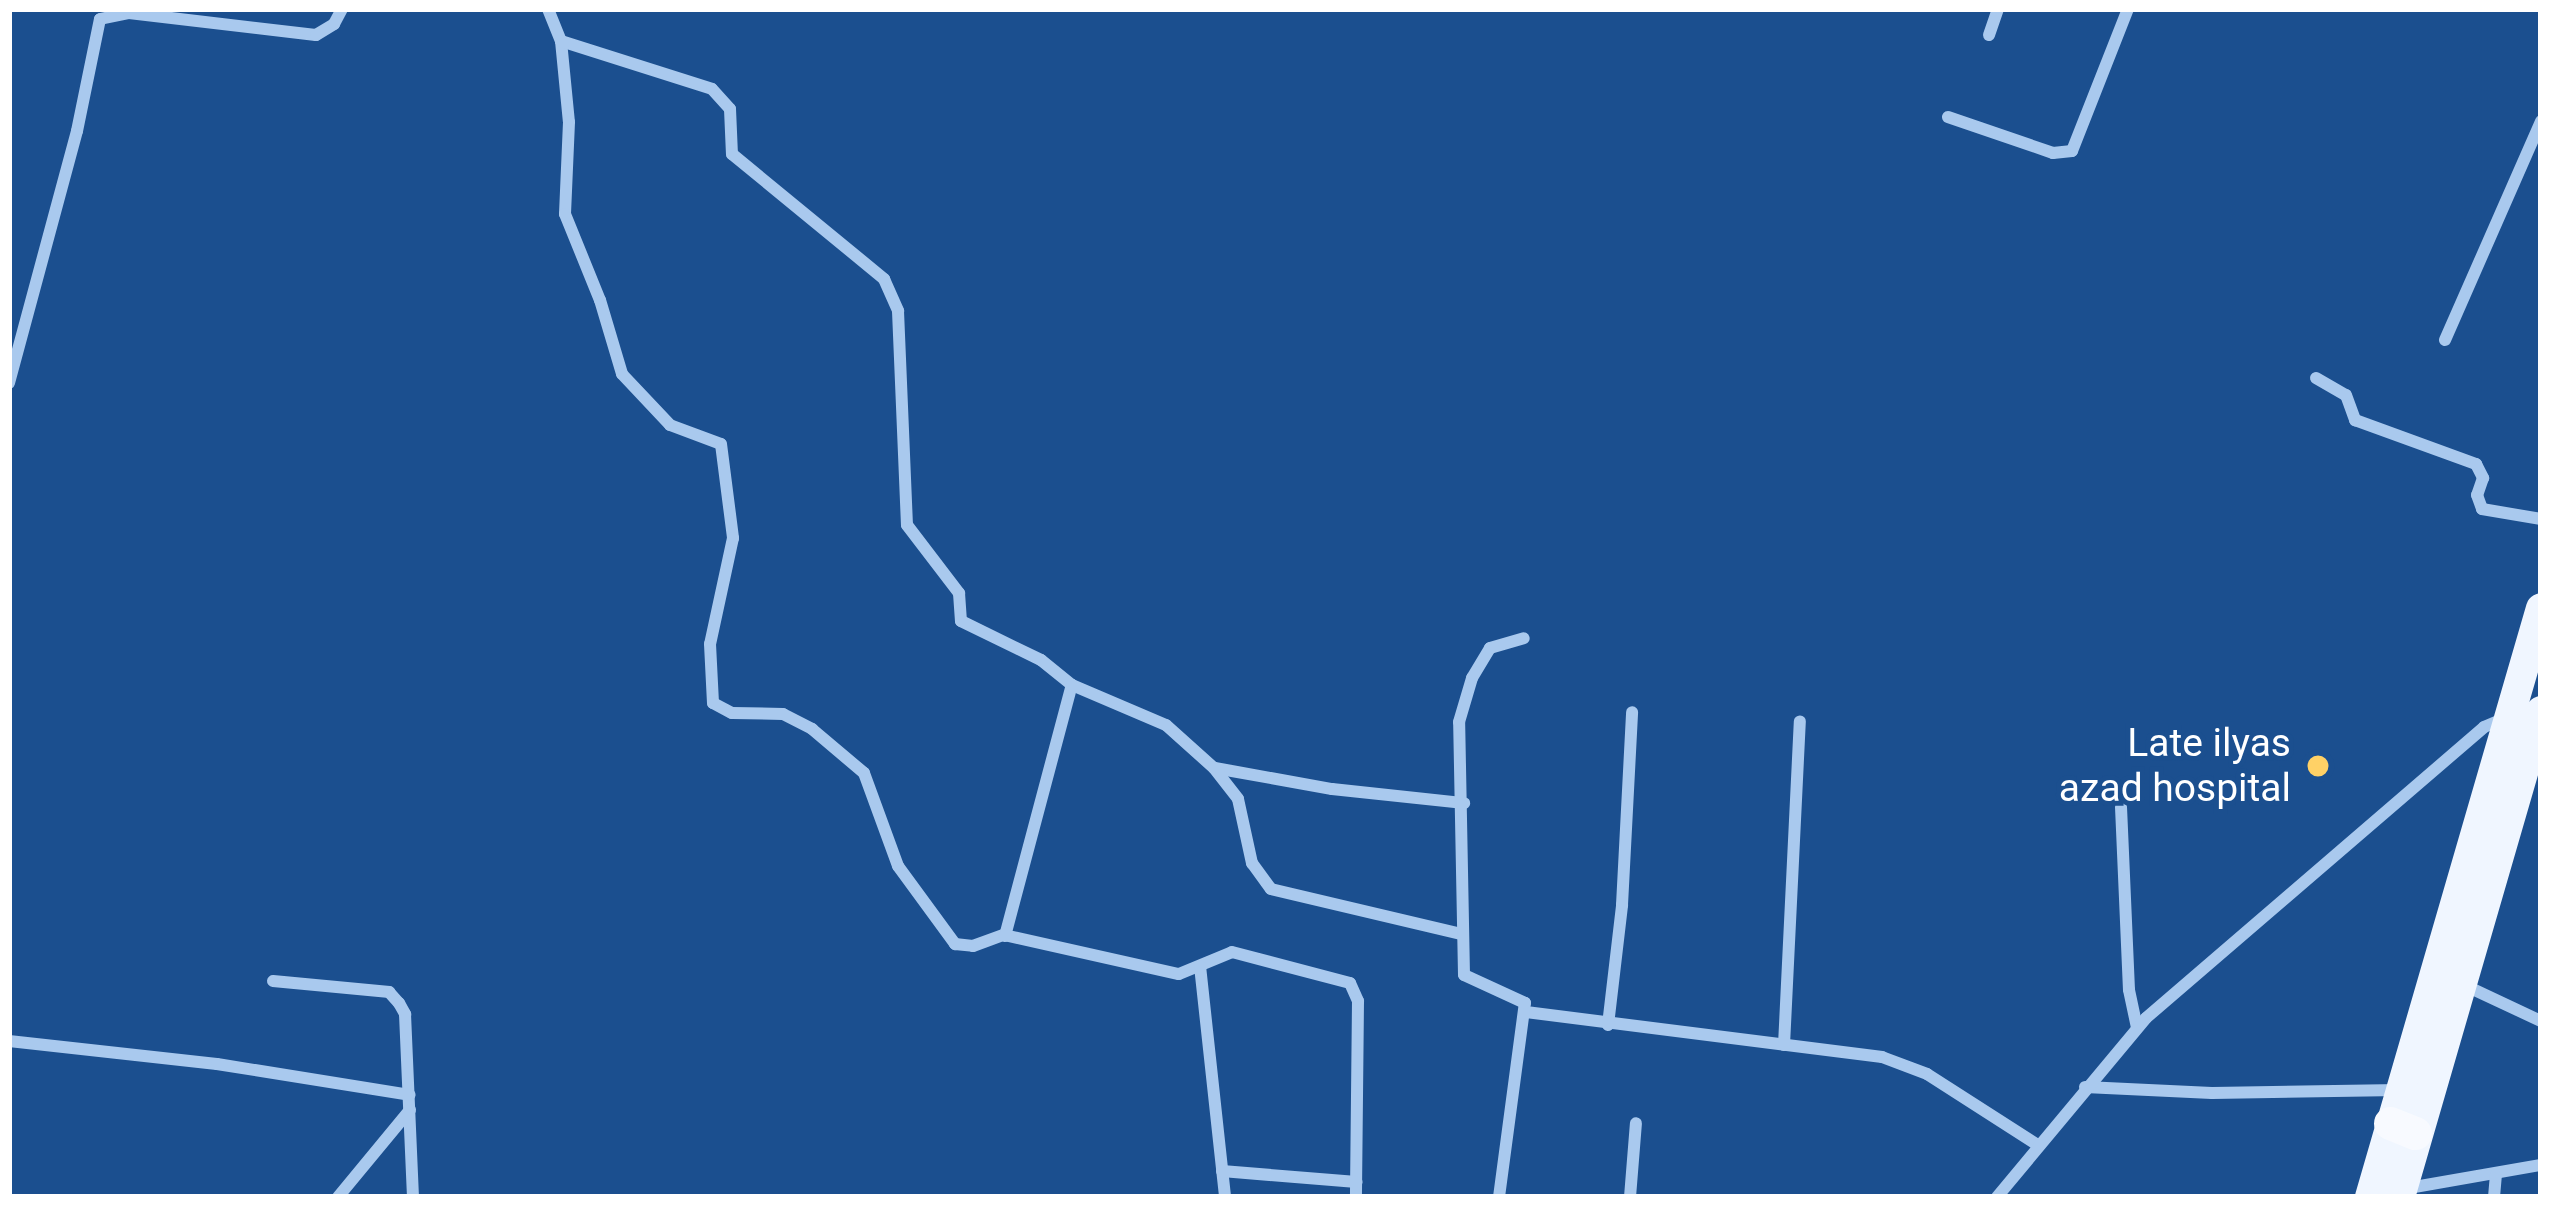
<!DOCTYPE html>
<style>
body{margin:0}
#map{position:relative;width:2550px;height:1206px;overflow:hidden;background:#1b4f8f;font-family:Roboto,sans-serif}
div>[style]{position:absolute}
.minor>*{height:12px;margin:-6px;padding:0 6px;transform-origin:6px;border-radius:6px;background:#a9c9ee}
.primary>*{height:30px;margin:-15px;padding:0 15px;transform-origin:15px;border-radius:15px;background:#f0f6ff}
.trunk>*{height:33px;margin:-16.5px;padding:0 16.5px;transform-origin:16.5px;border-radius:16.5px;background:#f8faff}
.dots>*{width:33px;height:33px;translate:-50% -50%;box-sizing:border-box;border:6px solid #1b4f8f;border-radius:50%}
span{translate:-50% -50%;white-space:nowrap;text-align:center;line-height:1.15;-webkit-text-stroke:10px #1b4f8f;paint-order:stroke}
.poi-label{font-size:39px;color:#fff}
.right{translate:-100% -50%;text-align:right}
.frame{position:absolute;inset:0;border:12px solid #fff;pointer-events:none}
</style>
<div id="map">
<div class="minor">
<i style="left:548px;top:9px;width:35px;rotate:68deg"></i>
<i style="left:561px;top:41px;width:81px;rotate:84.4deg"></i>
<i style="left:569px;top:122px;width:92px;rotate:92.5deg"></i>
<i style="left:565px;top:214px;width:93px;rotate:67.9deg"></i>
<i style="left:600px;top:300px;width:77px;rotate:73.4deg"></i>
<i style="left:622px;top:374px;width:70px;rotate:46.7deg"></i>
<i style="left:670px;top:425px;width:54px;rotate:20.4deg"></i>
<i style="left:721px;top:444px;width:95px;rotate:82.7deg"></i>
<i style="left:733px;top:538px;width:108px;rotate:102.2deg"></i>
<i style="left:710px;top:644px;width:59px;rotate:87.1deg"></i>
<i style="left:713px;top:703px;width:21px;rotate:28deg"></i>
<i style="left:732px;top:713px;width:51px;rotate:1.1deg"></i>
<i style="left:783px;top:714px;width:33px;rotate:27deg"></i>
<i style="left:812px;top:729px;width:68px;rotate:40.2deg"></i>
<i style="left:864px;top:773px;width:99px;rotate:69.9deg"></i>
<i style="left:898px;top:866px;width:97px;rotate:53.8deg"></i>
<i style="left:955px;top:944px;width:18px;rotate:6deg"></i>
<i style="left:973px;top:946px;width:33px;rotate:-20deg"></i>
<i style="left:1004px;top:935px;width:179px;rotate:12.6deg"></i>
<i style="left:1179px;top:974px;width:57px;rotate:-22.5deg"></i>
<i style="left:1232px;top:952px;width:122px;rotate:14.7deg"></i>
<i style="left:1350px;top:983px;width:20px;rotate:66deg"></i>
<i style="left:1358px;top:1001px;width:196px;rotate:90.6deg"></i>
<i style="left:1989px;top:35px;width:28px;rotate:-71deg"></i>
<i style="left:561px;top:41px;width:158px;rotate:17.6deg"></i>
<i style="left:712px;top:89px;width:27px;rotate:48deg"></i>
<i style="left:730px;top:109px;width:45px;rotate:87.5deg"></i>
<i style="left:732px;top:154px;width:197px;rotate:39.4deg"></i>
<i style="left:884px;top:279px;width:35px;rotate:66deg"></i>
<i style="left:898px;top:311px;width:214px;rotate:87.6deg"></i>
<i style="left:907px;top:525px;width:86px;rotate:52.6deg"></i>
<i style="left:959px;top:593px;width:28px;rotate:86deg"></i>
<i style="left:961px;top:621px;width:89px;rotate:26deg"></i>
<i style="left:1041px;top:660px;width:40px;rotate:39deg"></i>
<i style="left:1948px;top:117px;width:111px;rotate:18.9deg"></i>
<i style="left:2053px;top:153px;width:19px;rotate:-6deg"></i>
<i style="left:2072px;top:151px;width:153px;rotate:-68.5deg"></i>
<i style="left:2445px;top:340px;width:239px;rotate:-66.3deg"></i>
<i style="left:2316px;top:378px;width:34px;rotate:30deg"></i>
<i style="left:2346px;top:395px;width:27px;rotate:70deg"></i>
<i style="left:2355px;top:420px;width:129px;rotate:20deg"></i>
<i style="left:2476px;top:464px;width:16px;rotate:63deg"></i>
<i style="left:2483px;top:478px;width:18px;rotate:109deg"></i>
<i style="left:2477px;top:495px;width:15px;rotate:70deg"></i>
<i style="left:2482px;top:509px;width:60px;rotate:9.6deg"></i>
<i style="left:9px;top:383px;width:261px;rotate:-74.9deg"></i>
<i style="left:77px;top:131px;width:114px;rotate:-78.4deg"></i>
<i style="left:100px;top:19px;width:30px;rotate:-12deg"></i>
<i style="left:129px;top:13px;width:188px;rotate:6.7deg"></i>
<i style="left:316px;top:35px;width:21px;rotate:-31deg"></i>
<i style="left:334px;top:24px;width:17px;rotate:-62deg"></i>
<i style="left:1215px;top:768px;width:119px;rotate:10.2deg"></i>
<i style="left:1332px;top:789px;width:133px;rotate:6.1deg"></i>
<i style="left:2121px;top:807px;width:183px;rotate:87.5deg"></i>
<i style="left:2129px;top:990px;width:38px;rotate:78deg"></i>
<i style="left:1005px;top:936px;width:260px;rotate:-75.1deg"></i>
<i style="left:1072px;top:685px;width:102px;rotate:23.1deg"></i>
<i style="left:1166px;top:725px;width:64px;rotate:41.9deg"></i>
<i style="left:1214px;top:768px;width:39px;rotate:52deg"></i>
<i style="left:1238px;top:799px;width:66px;rotate:77.7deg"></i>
<i style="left:1252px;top:863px;width:32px;rotate:54deg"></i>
<i style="left:1271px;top:889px;width:196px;rotate:13.3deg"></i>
<i style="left:1200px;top:966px;width:232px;rotate:83.8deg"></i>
<i style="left:273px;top:981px;width:117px;rotate:5.4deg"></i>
<i style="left:389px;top:992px;width:15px;rotate:48deg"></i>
<i style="left:399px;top:1003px;width:13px;rotate:61deg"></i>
<i style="left:405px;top:1014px;width:183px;rotate:87.5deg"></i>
<i style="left:2464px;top:985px;width:85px;rotate:25.1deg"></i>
<i style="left:1526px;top:1012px;width:359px;rotate:7.2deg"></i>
<i style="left:1882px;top:1057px;width:48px;rotate:20.7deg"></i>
<i style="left:1927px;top:1074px;width:133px;rotate:32.7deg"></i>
<i style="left:1608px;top:1025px;width:121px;rotate:-83.3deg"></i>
<i style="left:1622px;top:905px;width:193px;rotate:-87deg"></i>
<i style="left:9px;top:1041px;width:209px;rotate:6.3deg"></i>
<i style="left:217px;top:1064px;width:195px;rotate:9.1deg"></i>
<i style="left:1784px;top:1045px;width:324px;rotate:-87.2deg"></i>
<i style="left:2085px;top:1087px;width:127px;rotate:2.7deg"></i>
<i style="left:2212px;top:1093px;width:187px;rotate:-0.9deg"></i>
<i style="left:1222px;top:1171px;width:135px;rotate:4.7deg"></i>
<i style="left:2403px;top:1189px;width:140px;rotate:-9.9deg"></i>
<i style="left:338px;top:1197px;width:113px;rotate:-50.4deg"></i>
<i style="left:1499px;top:1197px;width:196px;rotate:-82.4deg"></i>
<i style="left:1525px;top:1003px;width:67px;rotate:-155.3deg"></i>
<i style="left:1464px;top:975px;width:253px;rotate:-91.1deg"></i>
<i style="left:1459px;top:722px;width:46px;rotate:-73.5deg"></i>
<i style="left:1472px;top:678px;width:35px;rotate:-59deg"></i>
<i style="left:1490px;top:648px;width:35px;rotate:-16deg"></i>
<i style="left:1630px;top:1197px;width:74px;rotate:-85.4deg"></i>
<i style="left:1997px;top:1197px;width:233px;rotate:-50.2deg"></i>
<i style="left:2146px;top:1018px;width:446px;rotate:-40.7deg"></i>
<i style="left:2484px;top:727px;width:25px;rotate:-23deg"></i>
<i style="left:2494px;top:1197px;width:22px;rotate:-85deg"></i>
</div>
<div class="primary">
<i style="left:2370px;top:1197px;width:613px;rotate:-73.81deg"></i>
<i style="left:2400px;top:1197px;width:506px;rotate:-73.82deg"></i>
</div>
<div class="trunk">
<i style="left:2390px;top:1123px;width:27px;rotate:22deg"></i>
</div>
<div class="dots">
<i style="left:2318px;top:766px;background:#ffd166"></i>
</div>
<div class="poi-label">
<span class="right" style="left:2291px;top:766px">Late ilyas<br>azad hospital</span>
</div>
<div class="frame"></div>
</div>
